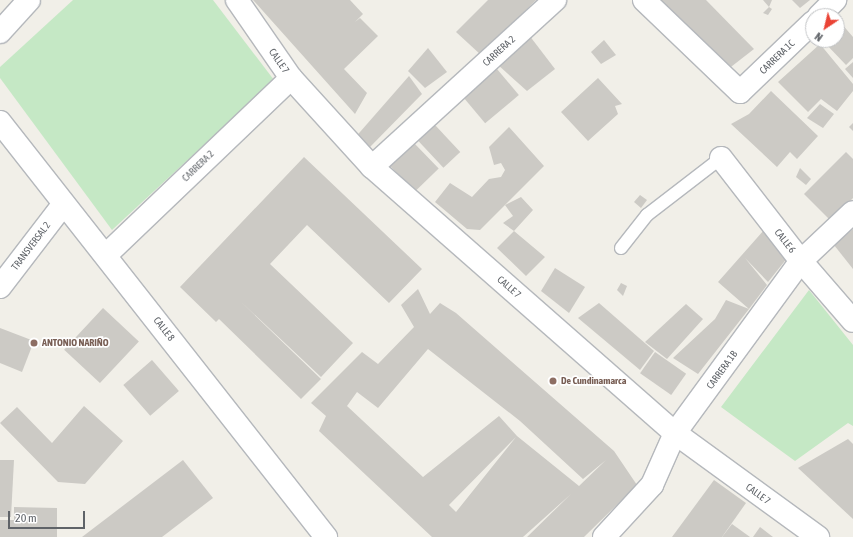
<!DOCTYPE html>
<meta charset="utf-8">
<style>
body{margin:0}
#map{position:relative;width:853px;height:537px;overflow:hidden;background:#f1efe8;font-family:"Asap Condensed",sans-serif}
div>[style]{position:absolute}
.green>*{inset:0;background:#c5e8c5}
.building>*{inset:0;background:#cccac5;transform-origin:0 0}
.roads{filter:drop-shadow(1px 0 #b5b8bc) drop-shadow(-1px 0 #b5b8bc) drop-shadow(0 1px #b5b8bc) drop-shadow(0 -1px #b5b8bc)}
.lane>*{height:12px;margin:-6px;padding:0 6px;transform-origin:6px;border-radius:6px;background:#fff}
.street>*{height:22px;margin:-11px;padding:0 11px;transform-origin:11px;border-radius:11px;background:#fff}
.secondary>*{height:22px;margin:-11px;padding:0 11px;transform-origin:11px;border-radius:11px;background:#fff}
.dots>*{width:11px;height:11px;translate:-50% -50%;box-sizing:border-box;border:2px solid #fff;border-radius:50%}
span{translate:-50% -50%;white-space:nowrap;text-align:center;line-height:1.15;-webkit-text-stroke:3.5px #fff;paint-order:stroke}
.street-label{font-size:10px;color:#5f6368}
.education-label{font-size:10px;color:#785e54;font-weight:700}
.left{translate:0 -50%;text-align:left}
.north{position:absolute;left:805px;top:8px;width:40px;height:40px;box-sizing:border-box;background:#fff;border:1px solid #bfc1c3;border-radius:50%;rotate:215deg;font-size:11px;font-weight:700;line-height:16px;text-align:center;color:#5f6368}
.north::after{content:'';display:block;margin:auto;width:14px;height:18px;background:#ea4335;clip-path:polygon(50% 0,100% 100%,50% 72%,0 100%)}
.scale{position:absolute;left:8px;top:511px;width:77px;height:18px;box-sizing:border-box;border:2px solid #5f6368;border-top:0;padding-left:5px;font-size:12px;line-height:14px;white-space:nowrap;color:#5f6368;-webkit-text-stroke:3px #fff;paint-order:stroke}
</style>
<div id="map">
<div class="green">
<i style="clip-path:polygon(73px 0,213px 0,274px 80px,112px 230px,0 78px,0 67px)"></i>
<i style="clip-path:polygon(809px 290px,853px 345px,853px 426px,848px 423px,795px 461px,721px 407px)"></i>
</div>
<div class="building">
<i style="clip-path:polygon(253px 0,350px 0,363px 14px,355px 22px,360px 18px,378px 36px,344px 69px,367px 93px,355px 114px)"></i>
<i style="clip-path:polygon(488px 0,536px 0,481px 55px,456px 32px)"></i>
<i style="clip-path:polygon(657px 0,706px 0,754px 49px,727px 70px)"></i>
<i style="clip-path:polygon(763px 0,772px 0,769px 7px)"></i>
<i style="clip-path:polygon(792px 0,810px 0,800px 8px)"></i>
<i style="clip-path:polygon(769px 7px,772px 9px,768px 15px,763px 13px)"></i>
<i style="clip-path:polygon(841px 23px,853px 37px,853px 58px,846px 65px,824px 42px,837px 40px,837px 27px)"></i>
<i style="clip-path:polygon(529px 35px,555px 69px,527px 91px,497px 64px)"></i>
<i style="clip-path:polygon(604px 40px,616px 55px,601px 64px,591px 52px)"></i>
<i style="clip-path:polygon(820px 44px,853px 84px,853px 91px,837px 111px,821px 99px,808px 112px,778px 82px)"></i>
<i style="clip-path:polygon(428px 48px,447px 72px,425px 88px,408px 71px)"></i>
<i style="clip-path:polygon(853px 62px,853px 78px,845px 69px)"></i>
<i style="left:497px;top:69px;width:34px;height:44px;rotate:50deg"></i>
<i style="clip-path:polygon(409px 76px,422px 94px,370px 147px,353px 140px)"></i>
<i style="clip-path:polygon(598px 78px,622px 104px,615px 106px,618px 114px,588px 141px,561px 112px)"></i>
<i style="clip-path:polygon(771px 91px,818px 136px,797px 159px,790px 152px,777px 167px,731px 124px,749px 114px)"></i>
<i style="clip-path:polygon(820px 104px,834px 114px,823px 128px,807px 118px)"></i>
<i style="clip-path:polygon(853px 123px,853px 131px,849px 127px)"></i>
<i style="left:435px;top:125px;width:37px;height:23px;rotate:47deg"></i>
<i style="clip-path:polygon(509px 127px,544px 166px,480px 230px,467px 229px,435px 202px,450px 183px,472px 197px,489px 179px,501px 177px,505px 170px,501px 163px,494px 165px,489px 147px)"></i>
<i style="left:413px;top:142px;width:37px;height:33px;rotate:46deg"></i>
<i style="clip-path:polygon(846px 152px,853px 159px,853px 198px,831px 221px,804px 194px)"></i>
<i style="clip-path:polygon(304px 157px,422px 269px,389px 303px,307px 225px,270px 264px,353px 343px,321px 377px,238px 299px,321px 379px,301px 399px,219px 319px,216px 322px,180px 287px)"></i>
<i style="clip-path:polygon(800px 168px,811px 179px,806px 185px,796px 177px)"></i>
<i style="clip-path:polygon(640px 195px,647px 200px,641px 208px,634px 202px)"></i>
<i style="clip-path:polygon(521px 197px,533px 210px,514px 231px,545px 257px,526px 276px,497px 248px,514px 231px,503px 223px,513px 216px,505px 205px)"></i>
<i style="clip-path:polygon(853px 229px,853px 269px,834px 245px)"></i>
<i style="clip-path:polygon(764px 230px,788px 257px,768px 282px,745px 258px,767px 285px,749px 309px,698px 374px,673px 358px,715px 319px,726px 300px,749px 309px,718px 282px)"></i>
<i style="clip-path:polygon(555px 268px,585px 287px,569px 313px,541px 291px)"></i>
<i style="clip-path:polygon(621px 283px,627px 286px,623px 296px,617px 290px)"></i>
<i style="clip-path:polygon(evenodd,418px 289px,430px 314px,440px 303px,456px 313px,614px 451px,637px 485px,584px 537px,527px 537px,571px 494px,523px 537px,432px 537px,319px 431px,326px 416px,311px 403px,362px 352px,378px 364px,414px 327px,401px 305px,418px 289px,428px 349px,520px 421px,583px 479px,606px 460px,579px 486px,517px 436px,499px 416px,423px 477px,347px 406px,357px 392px,378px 408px,428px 349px,418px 289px,516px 437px,456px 512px,449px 505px,516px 437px)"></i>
<i style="clip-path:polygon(599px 303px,654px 351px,640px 370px,578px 318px)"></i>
<i style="clip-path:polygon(686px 304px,703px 319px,667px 359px,645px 342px)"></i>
<i style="left:103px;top:308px;width:49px;height:57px;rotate:43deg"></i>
<i style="clip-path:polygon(0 328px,34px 341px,22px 372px,0 363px)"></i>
<i style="left:655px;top:352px;width:38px;height:26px;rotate:35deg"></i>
<i style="left:152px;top:360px;width:41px;height:38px;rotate:49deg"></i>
<i style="clip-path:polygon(84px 406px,123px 441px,85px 484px,58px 482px,0 423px,17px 407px,52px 443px)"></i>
<i style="clip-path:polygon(848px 439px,853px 444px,853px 519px,798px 468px)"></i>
<i style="clip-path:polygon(0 460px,14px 460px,11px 517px,0 517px)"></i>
<i style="clip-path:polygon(183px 460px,213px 498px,162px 537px,82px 537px)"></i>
<i style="clip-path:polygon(714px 480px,746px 503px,722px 537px,672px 537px)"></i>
<i style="clip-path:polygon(14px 507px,57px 508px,57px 537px,0 537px,0 520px,14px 520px)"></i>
<i style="clip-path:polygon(732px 524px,750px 537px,722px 537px)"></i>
<i style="clip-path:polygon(760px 527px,773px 537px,753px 537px)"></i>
</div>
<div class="roads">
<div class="lane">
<i style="left:621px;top:248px;width:42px;rotate:-51.8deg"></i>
<i style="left:647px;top:215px;width:93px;rotate:-37.6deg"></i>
</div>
<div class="street">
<i style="left:237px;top:0;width:95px;rotate:55.3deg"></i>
<i style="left:291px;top:78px;width:120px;rotate:47.7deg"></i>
<i style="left:372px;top:167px;width:403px;rotate:41.3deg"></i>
<i style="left:675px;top:433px;width:177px;rotate:36deg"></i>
<i style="left:644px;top:0;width:133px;rotate:43.8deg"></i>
<i style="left:740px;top:92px;width:101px;rotate:-43.8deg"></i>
<i style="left:819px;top:16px;width:23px;rotate:-45deg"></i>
<i style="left:0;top:32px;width:43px;rotate:-47.8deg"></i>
<i style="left:721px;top:158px;width:130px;rotate:52.2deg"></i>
<i style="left:801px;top:261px;width:79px;rotate:49.1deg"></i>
<i style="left:372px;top:167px;width:248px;rotate:-42.4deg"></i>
<i style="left:106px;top:255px;width:256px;rotate:-43.7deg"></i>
<i style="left:0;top:287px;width:103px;rotate:-52.5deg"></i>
<i style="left:604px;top:537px;width:71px;rotate:-47.3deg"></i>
<i style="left:652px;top:485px;width:57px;rotate:-66.1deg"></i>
<i style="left:675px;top:433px;width:213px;rotate:-53.8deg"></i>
<i style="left:801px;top:261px;width:71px;rotate:-43.3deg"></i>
</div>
<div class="secondary">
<i style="left:0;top:122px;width:528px;rotate:51.85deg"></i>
</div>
</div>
<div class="dots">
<i style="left:34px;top:343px;background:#8d6e63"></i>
<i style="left:553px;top:381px;background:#8d6e63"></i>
</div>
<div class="street-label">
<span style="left:499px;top:51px;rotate:-42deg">CARRERA 2</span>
<span style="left:777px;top:57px;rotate:-44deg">CARRERA 1C</span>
<span style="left:279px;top:61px;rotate:55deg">CALLE 7</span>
<span style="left:198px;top:166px;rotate:-44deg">CARRERA 2</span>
<span style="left:785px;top:241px;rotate:52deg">CALLE 6</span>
<span style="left:31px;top:246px;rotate:-53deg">TRANSVERSAL 2</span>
<span style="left:509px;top:287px;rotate:41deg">CALLE 7</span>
<span style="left:164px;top:329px;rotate:52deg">CALLE 8</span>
<span style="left:722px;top:370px;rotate:-54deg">CARRERA 1B</span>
<span style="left:758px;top:494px;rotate:36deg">CALLE 7</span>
</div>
<div class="education-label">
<span class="left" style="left:42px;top:343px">ANTONIO NARIÑO</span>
<span class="left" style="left:561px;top:381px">De Cundinamarca</span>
</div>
<div class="north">N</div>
<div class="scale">20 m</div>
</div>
